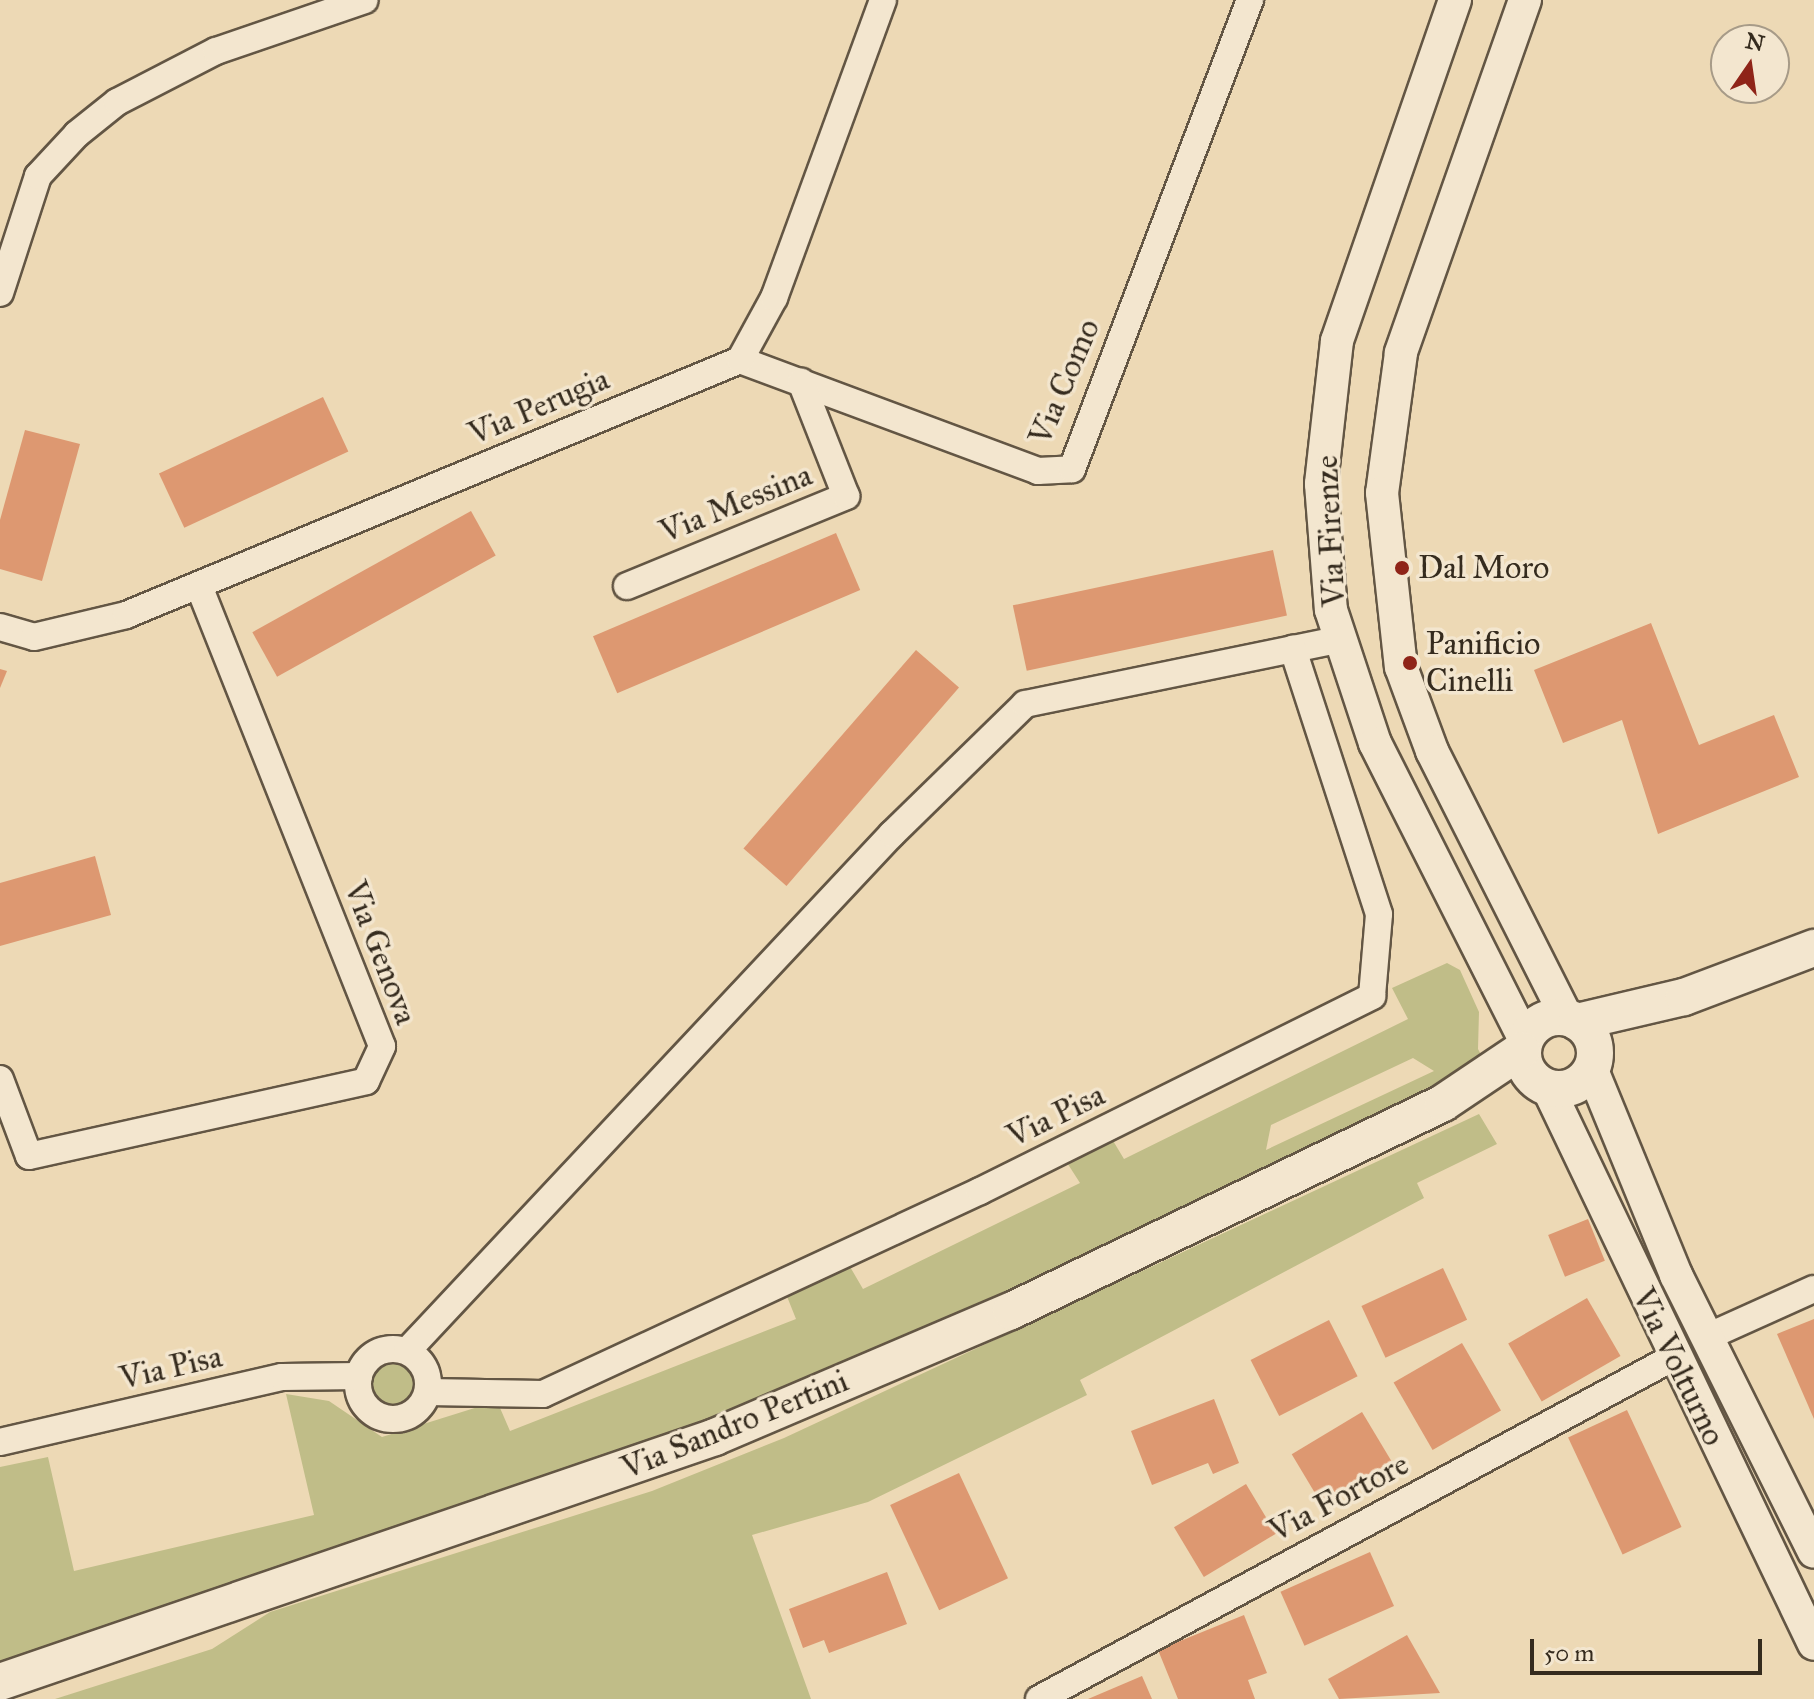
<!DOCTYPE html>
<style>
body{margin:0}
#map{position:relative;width:1814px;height:1699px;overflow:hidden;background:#edd9b5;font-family:"IM FELL Great Primer",serif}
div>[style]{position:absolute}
.green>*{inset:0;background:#c0bd88}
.round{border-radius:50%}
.building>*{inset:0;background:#dd9871;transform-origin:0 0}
.roads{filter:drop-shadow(2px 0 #635644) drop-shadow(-2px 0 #635644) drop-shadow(0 2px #635644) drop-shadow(0 -2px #635644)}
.minor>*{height:26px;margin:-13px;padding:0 13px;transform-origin:13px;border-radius:13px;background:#f3e6cf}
.minor>.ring{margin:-13px;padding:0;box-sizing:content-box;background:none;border:26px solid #f3e6cf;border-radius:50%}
.tertiary>*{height:32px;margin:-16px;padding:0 16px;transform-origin:16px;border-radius:16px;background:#f3e6cf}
.secondary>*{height:36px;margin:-18px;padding:0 18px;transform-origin:18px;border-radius:18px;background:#f3e6cf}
.secondary>.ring{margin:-18px;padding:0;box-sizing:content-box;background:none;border:36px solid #f3e6cf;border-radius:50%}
.dots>*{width:22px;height:22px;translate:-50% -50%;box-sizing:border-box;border:4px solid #f3e6cf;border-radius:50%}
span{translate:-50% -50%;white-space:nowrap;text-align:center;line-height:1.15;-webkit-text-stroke:7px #f3e6cf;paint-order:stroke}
.street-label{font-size:32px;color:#352b1e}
.poi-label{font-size:32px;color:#352b1e}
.left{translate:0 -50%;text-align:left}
.north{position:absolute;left:1710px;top:24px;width:80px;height:80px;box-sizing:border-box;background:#f3e6cf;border:2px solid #a79b88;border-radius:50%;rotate:13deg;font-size:22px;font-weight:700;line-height:32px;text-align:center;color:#352b1e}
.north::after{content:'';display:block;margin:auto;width:28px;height:36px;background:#8f2418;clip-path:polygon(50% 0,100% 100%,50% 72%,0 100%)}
.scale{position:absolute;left:1530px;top:1639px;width:232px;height:36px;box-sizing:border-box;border:4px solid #352b1e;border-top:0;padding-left:10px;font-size:24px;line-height:28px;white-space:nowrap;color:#352b1e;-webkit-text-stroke:6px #f3e6cf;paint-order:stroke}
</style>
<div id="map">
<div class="green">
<i style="clip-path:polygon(evenodd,1447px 963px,1460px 970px,1479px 1012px,1478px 1049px,1488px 1068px,760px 1405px,0 1663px,0 1467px,48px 1457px,74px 1571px,314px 1515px,286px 1394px,329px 1401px,382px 1437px,497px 1401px,510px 1431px,796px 1319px,786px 1294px,849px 1265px,863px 1289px,1080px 1183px,1064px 1158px,1109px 1134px,1124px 1159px,1408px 1019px,1392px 988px,1447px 963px,1413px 1058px,1434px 1071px,1266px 1150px,1271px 1125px,1413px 1058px)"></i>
<i style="clip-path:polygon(1479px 1114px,1497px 1144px,1417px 1183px,1424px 1198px,1080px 1380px,1087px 1395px,868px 1502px,752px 1535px,811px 1699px,55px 1699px,212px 1649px,270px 1612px,652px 1491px,784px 1438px)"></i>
<i class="round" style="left:373px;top:1364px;width:40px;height:40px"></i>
</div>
<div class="building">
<i style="left:323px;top:397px;width:60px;height:181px;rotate:65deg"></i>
<i style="clip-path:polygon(25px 430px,80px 444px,42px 581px,0 569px,0 520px)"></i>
<i style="left:471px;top:511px;width:51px;height:250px;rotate:61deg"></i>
<i style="left:836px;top:533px;width:62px;height:264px;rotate:67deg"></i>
<i style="left:1273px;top:550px;width:67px;height:266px;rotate:78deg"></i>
<i style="clip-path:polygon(1651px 623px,1699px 745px,1774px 715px,1799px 777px,1658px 834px,1622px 720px,1563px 743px,1534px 670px)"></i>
<i style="left:916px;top:650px;width:57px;height:263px;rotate:41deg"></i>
<i style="clip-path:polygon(0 669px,7px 671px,0 688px)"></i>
<i style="clip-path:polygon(95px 856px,111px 915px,0 946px,0 883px)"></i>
<i style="left:1588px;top:1219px;width:45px;height:43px;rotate:68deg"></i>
<i style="left:1443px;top:1268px;width:57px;height:90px;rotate:65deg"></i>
<i style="left:1587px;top:1298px;width:67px;height:91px;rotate:60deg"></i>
<i style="clip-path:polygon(1814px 1319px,1814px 1419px,1777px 1334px)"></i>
<i style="left:1329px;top:1320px;width:63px;height:88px;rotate:63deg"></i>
<i style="left:1462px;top:1343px;width:78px;height:79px;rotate:60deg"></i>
<i style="clip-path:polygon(1214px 1399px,1239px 1463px,1213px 1474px,1208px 1463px,1152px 1485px,1131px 1431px)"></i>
<i style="left:1627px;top:1410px;width:129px;height:65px;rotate:65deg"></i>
<i style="left:1362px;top:1412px;width:62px;height:82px;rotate:59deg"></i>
<i style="left:959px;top:1473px;width:116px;height:76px;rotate:65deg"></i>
<i style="left:1246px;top:1484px;width:58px;height:84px;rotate:59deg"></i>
<i style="left:1370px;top:1552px;width:59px;height:98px;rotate:66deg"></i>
<i style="clip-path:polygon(887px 1572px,907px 1624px,829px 1653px,824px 1640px,803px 1648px,789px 1609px)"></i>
<i style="clip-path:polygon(1244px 1615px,1267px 1673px,1248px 1680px,1255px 1699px,1178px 1699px,1158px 1650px)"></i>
<i style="clip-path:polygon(1407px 1635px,1440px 1693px,1339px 1699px,1328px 1679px)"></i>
<i style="clip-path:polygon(1142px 1676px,1152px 1699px,1088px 1699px)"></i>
</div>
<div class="roads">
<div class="minor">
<i style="left:0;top:293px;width:123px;rotate:-72deg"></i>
<i style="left:38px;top:176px;width:57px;rotate:-47.1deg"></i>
<i style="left:77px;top:134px;width:51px;rotate:-38.7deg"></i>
<i style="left:117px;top:102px;width:111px;rotate:-27.3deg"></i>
<i style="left:216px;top:51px;width:157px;rotate:-18.9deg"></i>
<i style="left:740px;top:360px;width:318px;rotate:20.4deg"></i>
<i style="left:1038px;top:471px;width:34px;rotate:-3deg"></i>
<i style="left:1072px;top:469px;width:502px;rotate:-69.22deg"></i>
<i style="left:627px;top:586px;width:237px;rotate:-22.3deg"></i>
<i style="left:846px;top:496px;width:123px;rotate:-111.5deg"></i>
<i style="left:0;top:627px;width:35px;rotate:16deg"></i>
<i style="left:34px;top:637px;width:95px;rotate:-13.4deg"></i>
<i style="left:126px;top:615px;width:665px;rotate:-22.55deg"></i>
<i style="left:740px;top:360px;width:71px;rotate:-61.3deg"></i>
<i style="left:774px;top:298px;width:317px;rotate:-69.9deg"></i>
<i style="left:0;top:1079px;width:82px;rotate:69.4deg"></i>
<i style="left:29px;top:1156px;width:345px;rotate:-12.5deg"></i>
<i style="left:366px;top:1081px;width:38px;rotate:-65deg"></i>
<i style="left:382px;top:1046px;width:496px;rotate:-111.7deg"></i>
<i style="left:1707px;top:1337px;width:117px;rotate:-24.2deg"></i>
<i class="ring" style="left:358px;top:1349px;width:44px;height:44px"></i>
<i style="left:407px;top:1351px;width:709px;rotate:-46.83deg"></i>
<i style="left:892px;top:834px;width:186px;rotate:-44.3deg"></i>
<i style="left:1025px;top:704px;width:323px;rotate:-11.6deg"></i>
<i style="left:428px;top:1392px;width:115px;rotate:1deg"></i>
<i style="left:543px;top:1394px;width:482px;rotate:-24.9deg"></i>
<i style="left:980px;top:1191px;width:438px;rotate:-26.4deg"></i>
<i style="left:1372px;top:996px;width:82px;rotate:-85.1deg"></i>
<i style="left:1379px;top:914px;width:279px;rotate:-108deg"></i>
<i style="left:0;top:1442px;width:289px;rotate:-13deg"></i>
<i style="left:282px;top:1377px;width:77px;rotate:-0.7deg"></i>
<i style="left:1039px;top:1699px;width:719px;rotate:-28.31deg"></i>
</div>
<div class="tertiary">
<i style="left:1455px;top:0;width:361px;rotate:109.1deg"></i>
<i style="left:1337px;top:341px;width:144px;rotate:96.4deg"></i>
<i style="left:1321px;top:484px;width:126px;rotate:85.5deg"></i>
<i style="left:1331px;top:610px;width:140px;rotate:71.7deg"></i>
<i style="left:1375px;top:743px;width:333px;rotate:63.2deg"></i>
<i style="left:1525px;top:0;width:374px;rotate:109.4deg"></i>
<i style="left:1401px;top:353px;width:141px;rotate:97.7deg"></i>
<i style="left:1382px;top:493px;width:175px;rotate:83.8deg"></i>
<i style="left:1401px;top:667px;width:90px;rotate:69.7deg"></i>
<i style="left:1432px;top:751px;width:299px;rotate:63.2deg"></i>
<i style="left:1592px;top:1070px;width:222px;rotate:67.7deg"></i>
<i style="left:1676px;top:1275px;width:309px;rotate:63.5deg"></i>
<i style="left:1548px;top:1088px;width:616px;rotate:64.43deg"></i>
</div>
<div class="secondary">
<i class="ring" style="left:1523px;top:1017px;width:36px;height:36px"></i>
<i style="left:1577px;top:1022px;width:110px;rotate:-13.2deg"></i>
<i style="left:1684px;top:997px;width:139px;rotate:-20.7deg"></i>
<i style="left:0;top:1682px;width:756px;rotate:-18.91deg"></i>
<i style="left:715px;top:1437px;width:322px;rotate:-23.1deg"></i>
<i style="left:1011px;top:1311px;width:479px;rotate:-25.7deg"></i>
<i style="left:1443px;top:1103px;width:95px;rotate:-33.9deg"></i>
</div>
</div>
<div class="dots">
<i style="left:1402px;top:568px;background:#8f2418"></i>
<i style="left:1410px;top:663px;background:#8f2418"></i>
</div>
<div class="street-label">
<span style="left:1065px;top:382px;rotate:-67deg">Via Como</span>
<span style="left:539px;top:407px;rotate:-23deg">Via Perugia</span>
<span style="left:736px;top:504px;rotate:-22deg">Via Messina</span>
<span style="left:1331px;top:531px;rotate:-93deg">Via Firenze</span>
<span style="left:380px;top:953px;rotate:69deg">Via Genova</span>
<span style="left:1056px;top:1116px;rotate:-26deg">Via Pisa</span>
<span style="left:1678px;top:1367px;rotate:64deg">Via Volturno</span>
<span style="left:171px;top:1368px;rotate:-13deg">Via Pisa</span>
<span style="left:735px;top:1425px;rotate:-22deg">Via Sandro Pertini</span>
<span style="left:1339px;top:1498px;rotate:-28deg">Via Fortore</span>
</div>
<div class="poi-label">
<span class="left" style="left:1418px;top:568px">Dal Moro</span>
<span class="left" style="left:1426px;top:663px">Panificio<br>Cinelli</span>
</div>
<div class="north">N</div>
<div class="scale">50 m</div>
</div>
